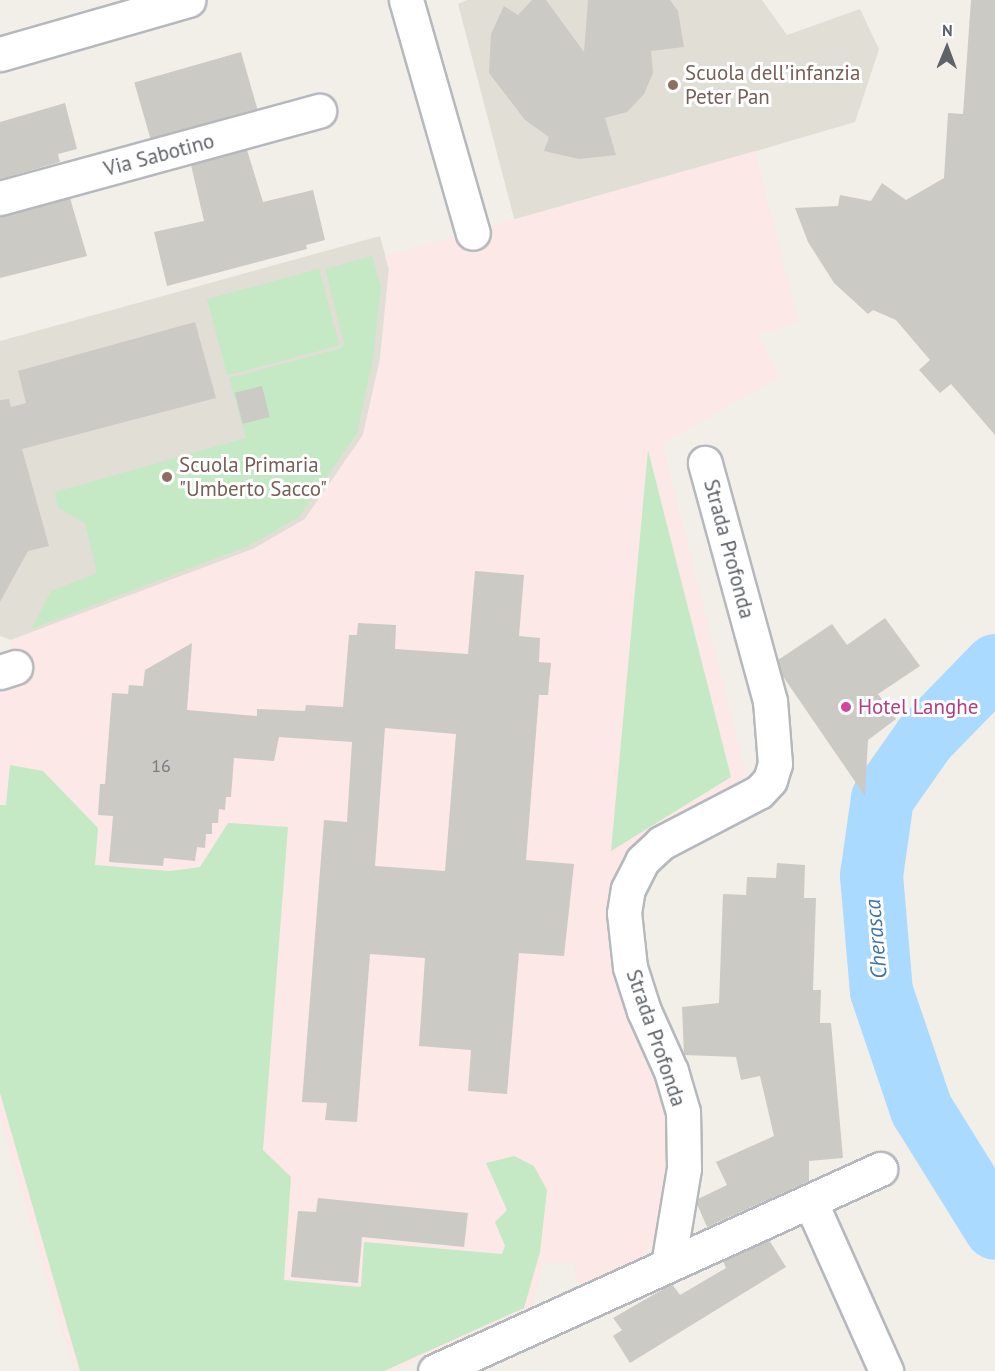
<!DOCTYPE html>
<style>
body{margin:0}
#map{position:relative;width:995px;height:1371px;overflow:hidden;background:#f1efe8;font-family:"PT Sans",sans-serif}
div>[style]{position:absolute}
.education>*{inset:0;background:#e1ded6}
.medical>*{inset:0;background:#fce8e6}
.green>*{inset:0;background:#c5e8c5;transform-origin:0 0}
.river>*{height:63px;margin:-31.5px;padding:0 31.5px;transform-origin:31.5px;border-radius:31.5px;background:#aadaff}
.building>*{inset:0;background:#cccac5;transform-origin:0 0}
.roads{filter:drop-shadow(2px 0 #b5b8bc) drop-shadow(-2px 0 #b5b8bc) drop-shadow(0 2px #b5b8bc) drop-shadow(0 -2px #b5b8bc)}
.minor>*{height:33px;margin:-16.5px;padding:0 16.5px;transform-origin:16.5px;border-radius:16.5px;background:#fff}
.dots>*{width:16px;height:16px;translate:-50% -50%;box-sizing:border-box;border:3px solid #fff;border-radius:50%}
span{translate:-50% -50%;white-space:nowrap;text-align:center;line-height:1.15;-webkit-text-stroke:6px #fff;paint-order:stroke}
.number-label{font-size:18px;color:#7a7d7f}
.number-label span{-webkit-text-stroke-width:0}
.education-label{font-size:21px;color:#785e54}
.left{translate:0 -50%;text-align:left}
.street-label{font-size:21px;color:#5f6368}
.hotel-label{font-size:21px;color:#b23c85}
.water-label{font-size:22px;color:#4174aa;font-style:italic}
.north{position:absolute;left:917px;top:18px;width:60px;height:60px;-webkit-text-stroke:4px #fff;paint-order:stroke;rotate:1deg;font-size:16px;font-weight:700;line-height:24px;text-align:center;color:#5f6368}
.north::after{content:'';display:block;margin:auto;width:21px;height:27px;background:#5f6368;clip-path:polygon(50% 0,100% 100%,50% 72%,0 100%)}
</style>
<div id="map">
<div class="education">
<i style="clip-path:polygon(467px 0,762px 0,787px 35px,860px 9px,879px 49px,855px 122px,515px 222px,458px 4px)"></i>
<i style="clip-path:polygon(380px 236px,389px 269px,380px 359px,363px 435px,305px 519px,253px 549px,11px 640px,0 636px,0 341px)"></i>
</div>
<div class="medical">
<i style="clip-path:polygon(755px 151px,798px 322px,758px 335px,780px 377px,662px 444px,747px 780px,671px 818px,642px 842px,612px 908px,608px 944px,619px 989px,667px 1114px,668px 1160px,653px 1241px,640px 1262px,584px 1286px,577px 1281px,574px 1263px,543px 1263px,531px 1311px,395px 1371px,74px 1371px,0 1119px,0 690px,18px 684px,11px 640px,253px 549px,305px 519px,363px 435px,380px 359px,389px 269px,385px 256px)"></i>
</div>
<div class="green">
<i style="clip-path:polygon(372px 256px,381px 287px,373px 358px,357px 433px,299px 517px,248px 546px,31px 629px,51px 591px,97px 573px,85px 523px,58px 508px,55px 492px,246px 438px,229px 378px,342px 348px,344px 343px,325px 269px)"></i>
<i style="left:319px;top:269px;width:79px;height:116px;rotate:75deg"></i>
<i style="clip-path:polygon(648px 450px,731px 777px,611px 851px)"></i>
<i style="clip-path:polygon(10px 765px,43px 771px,98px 828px,95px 865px,170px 871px,200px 867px,228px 823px,288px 827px,263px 1150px,291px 1177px,284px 1280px,361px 1287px,364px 1242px,502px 1254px,505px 1246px,495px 1222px,507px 1210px,486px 1163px,514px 1156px,534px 1166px,547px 1190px,540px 1252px,524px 1308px,384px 1371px,80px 1371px,0 1093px,0 805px,6px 805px)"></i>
</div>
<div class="river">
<i style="left:995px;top:665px;width:102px;rotate:134.2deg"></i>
<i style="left:924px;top:738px;width:73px;rotate:125deg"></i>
<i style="left:882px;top:798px;width:78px;rotate:98.1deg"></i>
<i style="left:871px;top:875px;width:116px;rotate:85.1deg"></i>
<i style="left:881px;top:991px;width:125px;rotate:71.3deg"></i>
<i style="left:921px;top:1109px;width:140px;rotate:58.1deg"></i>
</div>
<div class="building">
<i style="clip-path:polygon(532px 0,546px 0,584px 52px,588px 0,670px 0,678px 11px,684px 47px,651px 51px,653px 73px,644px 94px,627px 112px,605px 118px,616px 155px,579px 159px,544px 151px,549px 137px,525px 120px,489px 73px,491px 34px,504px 6px,518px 15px)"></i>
<i style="clip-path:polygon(971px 0,995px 0,995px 435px,951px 384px,940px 393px,919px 370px,930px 360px,896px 320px,873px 310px,868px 314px,834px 283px,808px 242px,795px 208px,838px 206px,840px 195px,871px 201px,882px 183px,906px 200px,944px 178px,948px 113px,963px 114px)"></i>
<i style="left:241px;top:52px;width:59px;height:111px;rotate:74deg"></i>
<i style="clip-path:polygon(65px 103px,77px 149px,58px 154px,60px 162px,0 179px,0 122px)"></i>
<i style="clip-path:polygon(247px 150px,263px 202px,313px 190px,325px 240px,306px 245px,307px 249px,167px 286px,154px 232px,204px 221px,191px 165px)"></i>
<i style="clip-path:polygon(70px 198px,87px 256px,0 278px,0 216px)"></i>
<i style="clip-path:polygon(195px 322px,216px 398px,22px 449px,49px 546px,28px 551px,0 602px,0 400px,9px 399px,11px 407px,26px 403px,18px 371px)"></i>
<i style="left:262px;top:386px;width:32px;height:28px;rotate:76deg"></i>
<i style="clip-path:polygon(evenodd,475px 571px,524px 575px,519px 636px,540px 638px,539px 662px,551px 663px,548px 695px,539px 695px,526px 860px,574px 864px,564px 956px,519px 953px,507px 1094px,468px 1091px,471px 1050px,419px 1046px,425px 958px,370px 954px,357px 1122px,325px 1120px,327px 1103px,302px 1102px,324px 820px,347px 822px,352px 742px,279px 737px,274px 761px,234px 758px,231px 797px,226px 797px,225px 810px,219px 809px,218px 823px,212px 823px,212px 834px,206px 834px,205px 848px,197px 847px,195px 861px,164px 858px,163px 866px,109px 862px,113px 816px,98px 815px,100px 784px,105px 784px,112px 693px,128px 694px,129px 685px,143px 686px,145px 670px,192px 643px,187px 710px,257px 716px,257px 709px,305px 711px,306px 705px,343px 707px,349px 635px,357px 635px,358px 623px,396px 625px,395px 649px,468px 654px,475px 571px,385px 728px,456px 734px,445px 871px,375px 866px,385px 728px)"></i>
<i style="clip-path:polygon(885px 618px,920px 666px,878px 694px,896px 719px,868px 740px,865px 796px,782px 675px,778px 660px,832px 624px,847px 645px)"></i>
<i style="clip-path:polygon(777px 863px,805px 865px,804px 898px,816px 898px,813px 990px,821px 990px,820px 1023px,831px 1023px,843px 1158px,809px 1161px,809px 1181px,707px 1227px,697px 1204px,698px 1199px,727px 1185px,716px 1162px,774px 1136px,760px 1076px,741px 1080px,736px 1057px,684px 1055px,682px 1007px,719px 1003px,723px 894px,746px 895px,747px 877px,776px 878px)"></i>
<i style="clip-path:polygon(318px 1198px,468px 1213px,464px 1247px,362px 1237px,358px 1283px,291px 1277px,298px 1211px,316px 1212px)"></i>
<i style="clip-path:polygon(769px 1240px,786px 1267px,630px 1363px,613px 1336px,622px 1330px,613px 1318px,672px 1284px,680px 1295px,726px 1268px,723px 1261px)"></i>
</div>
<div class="roads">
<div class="minor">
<i style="left:406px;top:0;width:242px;rotate:74deg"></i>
<i style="left:0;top:54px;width:196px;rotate:-16deg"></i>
<i style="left:0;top:198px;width:331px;rotate:-15.3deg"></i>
<i style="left:0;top:672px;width:16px;rotate:-18deg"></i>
<i style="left:811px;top:1203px;width:184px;rotate:65.9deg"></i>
<i style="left:668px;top:1265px;width:98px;rotate:-80.6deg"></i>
<i style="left:684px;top:1168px;width:56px;rotate:-91deg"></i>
<i style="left:683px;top:1112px;width:43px;rotate:-106.3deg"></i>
<i style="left:671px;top:1071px;width:66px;rotate:-114.2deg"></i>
<i style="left:644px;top:1011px;width:46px;rotate:-107.7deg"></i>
<i style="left:630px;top:967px;width:54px;rotate:-96.3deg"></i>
<i style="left:624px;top:913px;width:24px;rotate:-81deg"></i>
<i style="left:628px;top:889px;width:31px;rotate:-63deg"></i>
<i style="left:642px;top:861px;width:26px;rotate:-43deg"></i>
<i style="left:661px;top:843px;width:110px;rotate:-27.5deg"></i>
<i style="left:759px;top:792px;width:16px;rotate:-47deg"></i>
<i style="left:770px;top:780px;width:17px;rotate:-73deg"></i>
<i style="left:775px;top:764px;width:63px;rotate:-94.5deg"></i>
<i style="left:770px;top:701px;width:247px;rotate:-105.3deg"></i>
<i style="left:435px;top:1371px;width:489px;rotate:-24.4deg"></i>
</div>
</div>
<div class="dots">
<i style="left:673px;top:85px;background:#8d6e63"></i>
<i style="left:167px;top:477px;background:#8d6e63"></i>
<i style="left:846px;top:707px;background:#d1479c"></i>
</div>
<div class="number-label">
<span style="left:161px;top:766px">16</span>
</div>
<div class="education-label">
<span class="left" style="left:685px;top:85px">Scuola dell'infanzia<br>Peter Pan</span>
<span class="left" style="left:179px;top:477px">Scuola Primaria<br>"Umberto Sacco"</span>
</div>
<div class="street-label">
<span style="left:159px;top:155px;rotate:-15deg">Via Sabotino</span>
<span style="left:729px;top:549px;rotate:75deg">Strada Profonda</span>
<span style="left:656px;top:1038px;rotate:71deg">Strada Profonda</span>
</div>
<div class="hotel-label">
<span class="left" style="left:858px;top:707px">Hotel Langhe</span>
</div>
<div class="water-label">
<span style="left:876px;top:939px;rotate:-95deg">Cherasca</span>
</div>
<div class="north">N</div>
</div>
